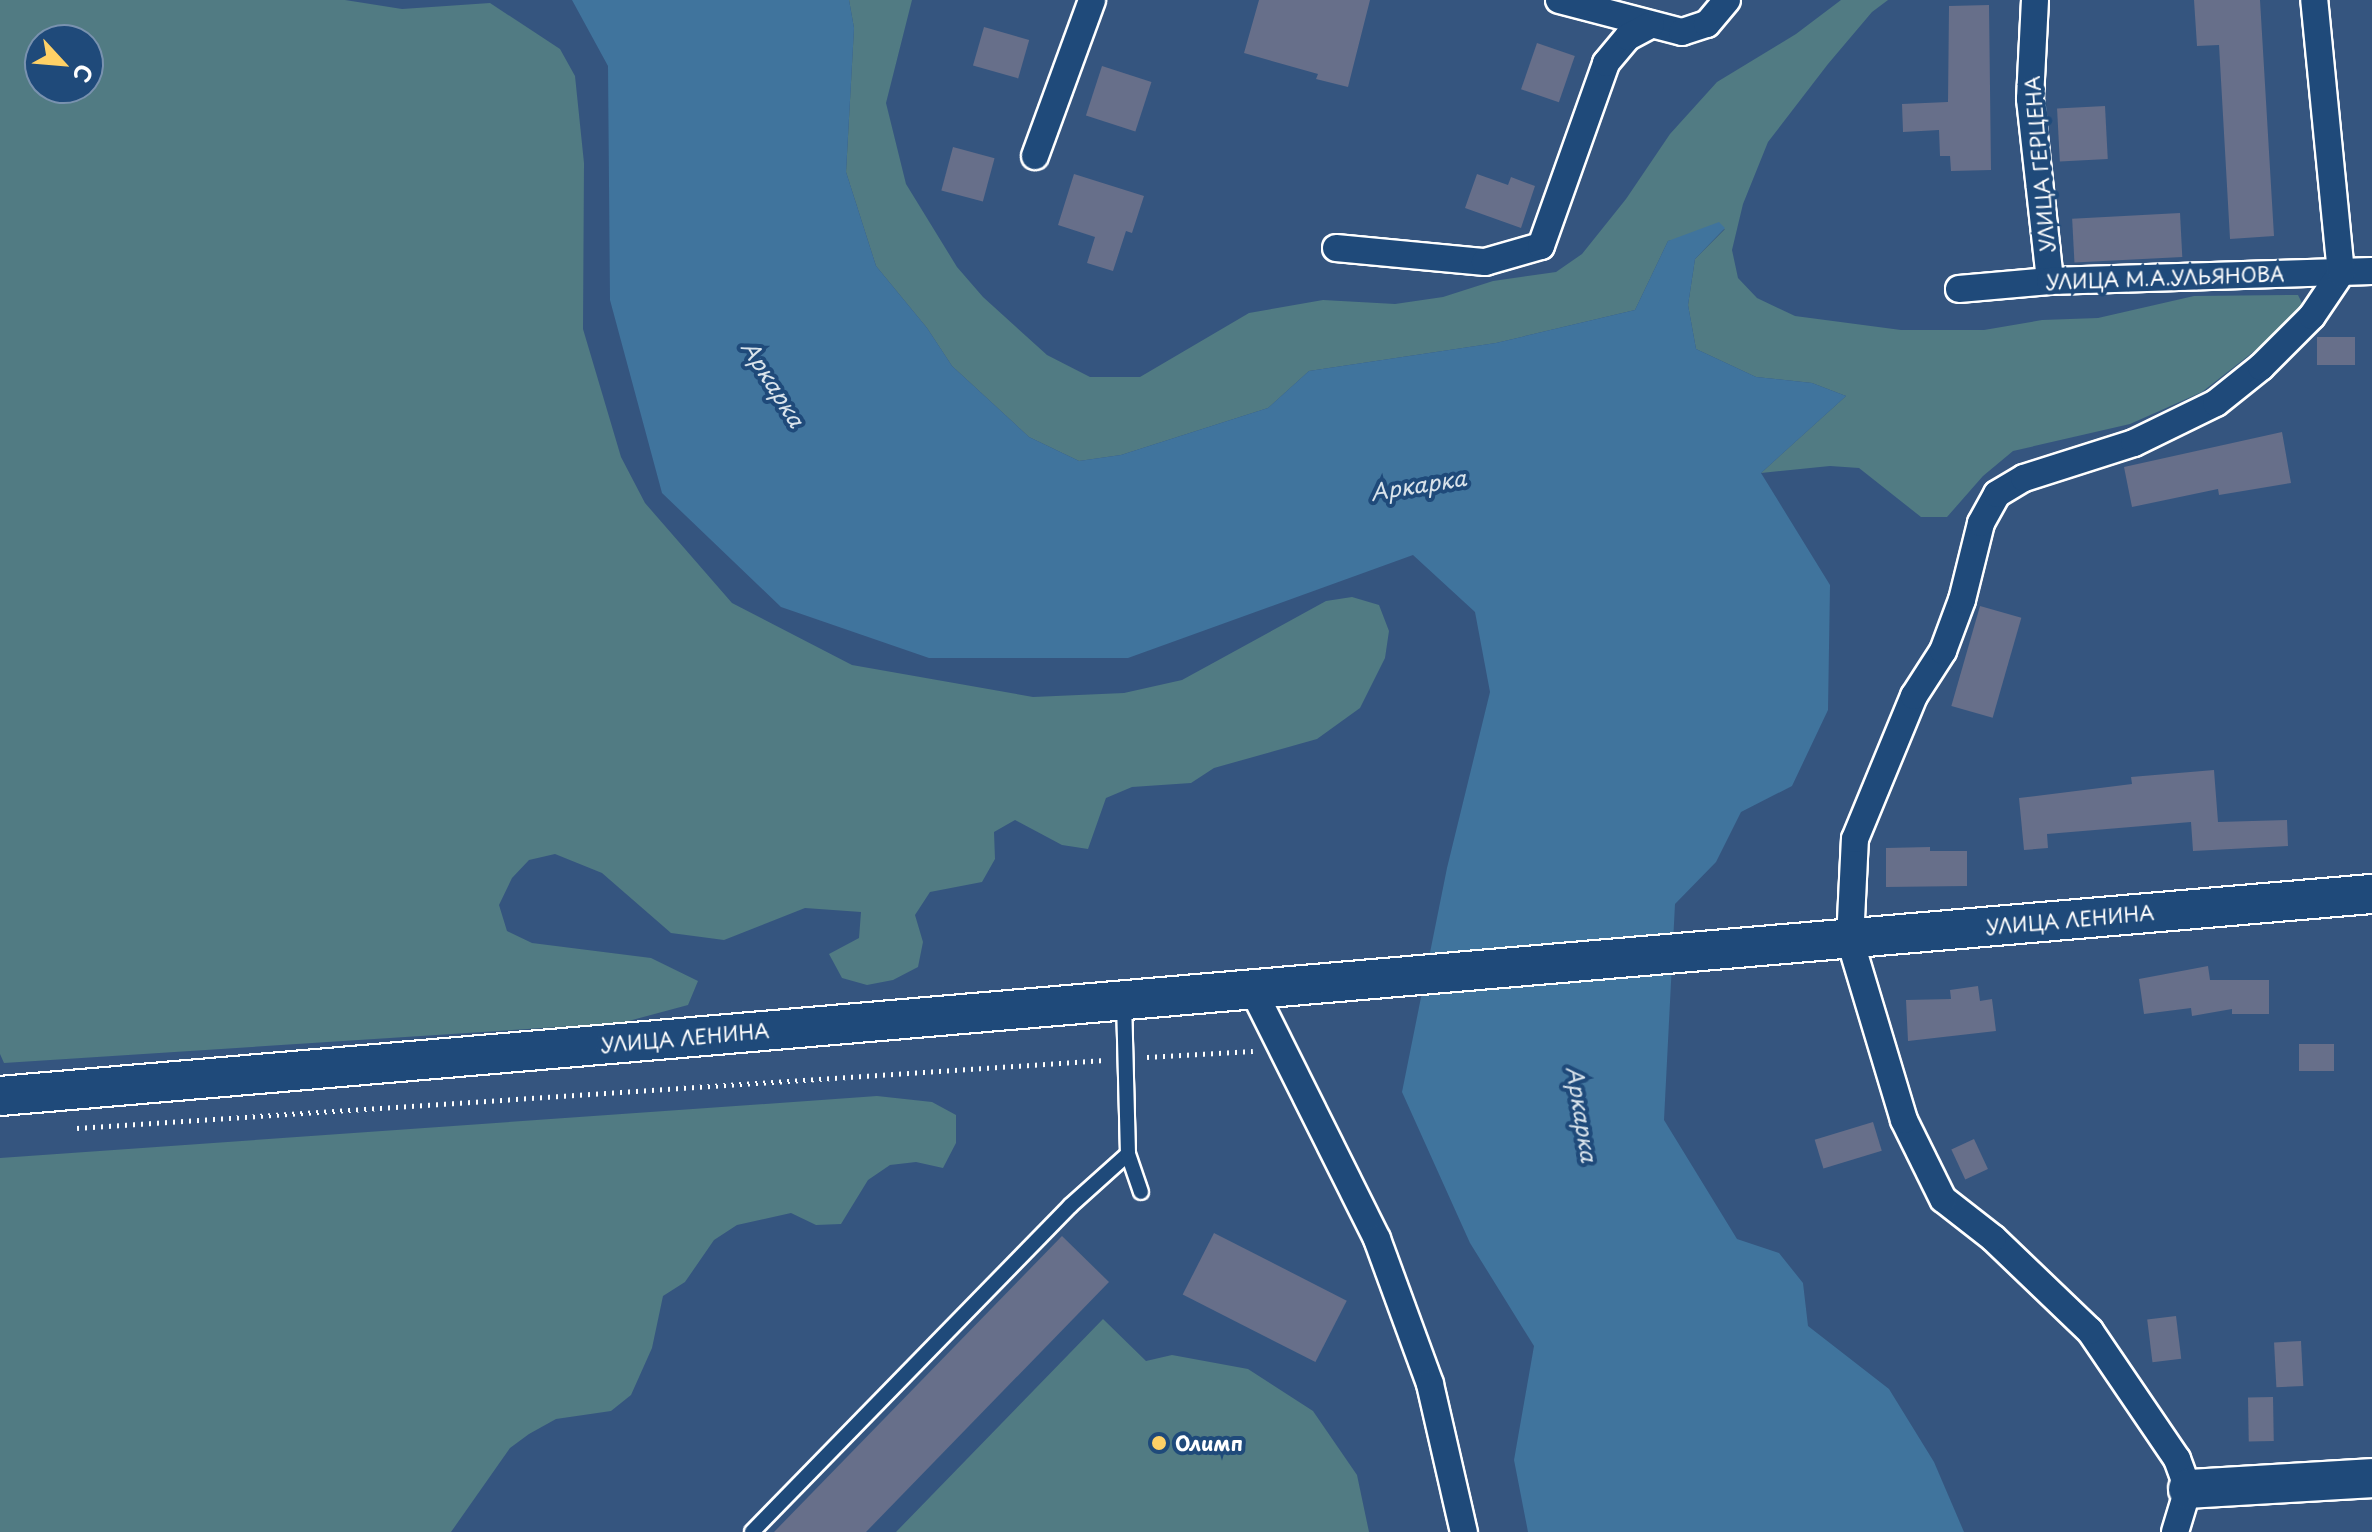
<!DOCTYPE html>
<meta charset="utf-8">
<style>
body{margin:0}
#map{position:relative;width:2372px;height:1532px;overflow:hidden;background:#35557f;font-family:"Playpen Sans",sans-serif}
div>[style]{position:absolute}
.green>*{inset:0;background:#517b83}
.water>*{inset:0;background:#40749d}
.building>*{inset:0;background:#676f8a;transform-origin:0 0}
.path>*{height:5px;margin-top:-2.5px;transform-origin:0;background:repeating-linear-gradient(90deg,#fff 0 2px,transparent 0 8px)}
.roads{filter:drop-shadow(2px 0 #fff) drop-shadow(-2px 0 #fff) drop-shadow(0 2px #fff) drop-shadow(0 -2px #fff)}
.lane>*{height:14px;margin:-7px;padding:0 7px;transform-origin:7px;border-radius:7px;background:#1f4a7a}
.street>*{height:26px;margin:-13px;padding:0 13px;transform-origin:13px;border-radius:13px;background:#1f4a7a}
.secondary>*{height:38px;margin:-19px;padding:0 19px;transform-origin:19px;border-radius:19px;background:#1f4a7a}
.dots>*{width:22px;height:22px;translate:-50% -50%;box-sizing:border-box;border:4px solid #1f4a7a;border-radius:50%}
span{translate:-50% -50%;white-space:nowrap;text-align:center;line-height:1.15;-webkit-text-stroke:8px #1f4a7a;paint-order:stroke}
.street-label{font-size:20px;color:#fff}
.poi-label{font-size:20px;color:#fff;font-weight:700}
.left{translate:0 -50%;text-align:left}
.water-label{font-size:22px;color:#d9e3eb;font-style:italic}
.north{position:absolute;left:24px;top:24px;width:80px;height:80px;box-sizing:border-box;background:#1f4a7a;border:2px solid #7992af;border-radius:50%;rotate:116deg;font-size:22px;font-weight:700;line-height:32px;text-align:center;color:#fff}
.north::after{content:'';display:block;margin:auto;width:28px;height:36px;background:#ffd166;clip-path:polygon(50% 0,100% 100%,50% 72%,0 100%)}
</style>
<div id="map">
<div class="green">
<i style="clip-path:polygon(evenodd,0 0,345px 0,402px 9px,490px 3px,560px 49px,575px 76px,584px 163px,583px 329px,621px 457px,645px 503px,732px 603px,852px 665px,1033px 697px,1124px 693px,1182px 680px,1326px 601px,1352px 597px,1379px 605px,1389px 631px,1385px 658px,1360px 708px,1317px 739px,1214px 768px,1191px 783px,1132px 787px,1106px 798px,1088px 849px,1062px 845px,1015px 820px,994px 832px,995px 859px,982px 882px,930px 892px,915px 915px,923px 942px,918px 967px,893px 980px,867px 985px,842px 978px,829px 954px,859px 938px,861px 912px,805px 908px,724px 940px,671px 933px,602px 873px,555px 854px,529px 860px,512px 878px,499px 905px,507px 931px,532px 943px,651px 958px,698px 981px,688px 1005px,621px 1023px,4px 1063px,0 1054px,0 0,40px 40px,88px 40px,88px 88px,40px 88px,40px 40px)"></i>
<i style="clip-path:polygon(849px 0,912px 0,886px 103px,906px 184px,957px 267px,983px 297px,1047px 355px,1090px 377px,1140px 377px,1249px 313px,1323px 300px,1395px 304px,1443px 297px,1493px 281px,1556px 272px,1582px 254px,1626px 199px,1670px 134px,1717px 82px,1796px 34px,1841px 0,1888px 0,1872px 12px,1828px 64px,1768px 142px,1743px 204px,1732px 250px,1738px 278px,1757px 298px,1795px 316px,1901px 330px,1984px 330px,2042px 320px,2098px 318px,2194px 296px,2298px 295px,2304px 307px,2289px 324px,2202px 392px,2130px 424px,2013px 451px,1983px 476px,1947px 517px,1921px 517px,1859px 468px,1830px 466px,1761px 473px,1846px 396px,1812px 383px,1756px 377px,1696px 349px,1688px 305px,1695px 259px,1725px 229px,1668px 241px,1635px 310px,1496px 343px,1309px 371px,1268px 408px,1121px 455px,1079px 461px,1029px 437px,952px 366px,927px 328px,876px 266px,846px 172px,854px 28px)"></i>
<i style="clip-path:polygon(877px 1096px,932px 1102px,956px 1115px,956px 1143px,943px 1168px,916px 1162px,890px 1165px,868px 1180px,841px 1224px,816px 1225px,791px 1213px,737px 1225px,714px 1240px,685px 1282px,663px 1296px,652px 1348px,631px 1395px,611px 1411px,556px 1419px,529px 1434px,510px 1448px,451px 1532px,0 1532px,0 1158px)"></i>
<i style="clip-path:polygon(1103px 1319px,1146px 1361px,1172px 1355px,1248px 1369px,1313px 1411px,1357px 1475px,1369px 1532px,896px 1532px)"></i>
</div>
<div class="water">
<i style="clip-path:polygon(572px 0,849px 0,854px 28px,846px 172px,876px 266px,927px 328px,952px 366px,1029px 437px,1079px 461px,1121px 455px,1268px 408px,1309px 371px,1496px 343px,1635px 310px,1668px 241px,1719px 222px,1725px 228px,1695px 259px,1688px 305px,1696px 349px,1756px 377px,1812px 383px,1846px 396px,1761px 473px,1830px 585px,1828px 710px,1792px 786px,1741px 812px,1716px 862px,1675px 904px,1664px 1120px,1737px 1239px,1779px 1253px,1803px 1283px,1808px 1326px,1889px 1389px,1934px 1462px,1964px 1532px,1528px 1532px,1514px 1460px,1534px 1346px,1470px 1243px,1402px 1092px,1447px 868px,1490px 692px,1475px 612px,1413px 555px,1128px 658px,929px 658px,781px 607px,662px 493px,610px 300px,608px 66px)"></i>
</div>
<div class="building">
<i style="clip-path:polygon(1259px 0,1370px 0,1348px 87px,1316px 79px,1318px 74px,1244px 53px)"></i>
<i style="clip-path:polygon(2194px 0,2260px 0,2274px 236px,2230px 239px,2219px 45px,2197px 46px)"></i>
<i style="clip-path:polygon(1989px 5px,1991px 170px,1951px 171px,1950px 156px,1940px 156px,1939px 130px,1903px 132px,1902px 104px,1948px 102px,1949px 6px)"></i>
<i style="left:984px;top:27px;width:47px;height:40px;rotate:16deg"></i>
<i style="left:1537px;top:43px;width:40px;height:49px;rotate:19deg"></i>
<i style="left:1102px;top:66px;width:52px;height:52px;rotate:18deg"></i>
<i style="left:2105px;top:106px;width:53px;height:48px;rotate:87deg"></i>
<i style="left:953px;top:147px;width:43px;height:45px;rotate:15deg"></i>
<i style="clip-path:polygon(1074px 174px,1144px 196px,1132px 233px,1126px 231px,1113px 271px,1087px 263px,1095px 237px,1058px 225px)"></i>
<i style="clip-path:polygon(1477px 174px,1508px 185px,1511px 177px,1535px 186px,1521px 228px,1465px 208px)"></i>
<i style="left:2180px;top:213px;width:44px;height:108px;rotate:87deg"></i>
<i style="left:2317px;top:337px;width:38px;height:28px"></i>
<i style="clip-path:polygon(2282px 432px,2291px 483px,2219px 495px,2218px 489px,2132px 507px,2124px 467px)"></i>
<i style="left:1980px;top:606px;width:43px;height:104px;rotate:16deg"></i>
<i style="clip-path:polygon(2214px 770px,2218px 822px,2287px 820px,2288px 846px,2193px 851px,2191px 822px,2047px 834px,2048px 848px,2024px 850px,2019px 798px,2132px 784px,2131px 777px)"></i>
<i style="clip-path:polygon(1930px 847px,1930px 851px,1967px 851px,1967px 886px,1886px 887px,1886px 848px)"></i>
<i style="clip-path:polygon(2208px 966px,2210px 980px,2269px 980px,2269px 1014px,2232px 1014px,2232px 1009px,2192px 1016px,2191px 1008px,2144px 1014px,2139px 979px)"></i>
<i style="clip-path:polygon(1978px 986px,1980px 1001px,1992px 999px,1996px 1031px,1908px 1041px,1906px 1000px,1951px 999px,1950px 990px)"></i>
<i style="left:2299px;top:1044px;width:35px;height:27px"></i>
<i style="left:1873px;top:1122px;width:30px;height:61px;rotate:73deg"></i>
<i style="left:1974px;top:1139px;width:33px;height:25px;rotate:65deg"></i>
<i style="left:1214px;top:1233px;width:149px;height:69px;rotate:27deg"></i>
<i style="clip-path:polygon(1062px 1236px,1109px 1282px,866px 1532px,774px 1532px)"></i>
<i style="left:2176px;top:1316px;width:43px;height:29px;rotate:83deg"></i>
<i style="left:2301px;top:1341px;width:45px;height:27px;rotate:87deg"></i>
<i style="left:2273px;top:1397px;width:44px;height:25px;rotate:89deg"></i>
</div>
<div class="path">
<i style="left:1147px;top:1057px;width:106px;rotate:-3.2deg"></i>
<i style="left:77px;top:1128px;width:1030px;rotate:-3.78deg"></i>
</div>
<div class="roads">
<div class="lane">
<i style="left:1128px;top:1154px;width:40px;rotate:71.1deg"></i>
<i style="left:752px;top:1532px;width:455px;rotate:-45.7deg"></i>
<i style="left:1070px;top:1206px;width:78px;rotate:-41.9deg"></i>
<i style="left:1128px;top:1154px;width:150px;rotate:-91.5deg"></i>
</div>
<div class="street">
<i style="left:1559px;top:0;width:127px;rotate:14.6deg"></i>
<i style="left:1682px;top:32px;width:26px;rotate:-18deg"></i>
<i style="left:1707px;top:24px;width:31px;rotate:-50deg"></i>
<i style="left:2035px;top:0;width:99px;rotate:92.9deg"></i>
<i style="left:2030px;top:99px;width:183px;rotate:83.7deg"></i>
<i style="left:1035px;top:156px;width:166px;rotate:-69.9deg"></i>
<i style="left:1336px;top:248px;width:150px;rotate:5.4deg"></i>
<i style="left:1485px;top:262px;width:58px;rotate:-15.9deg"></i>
<i style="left:1541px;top:246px;width:194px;rotate:-70.4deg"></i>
<i style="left:1606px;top:63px;width:34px;rotate:-50deg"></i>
<i style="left:1628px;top:37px;width:26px;rotate:-28deg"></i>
<i style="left:1959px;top:289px;width:91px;rotate:-5deg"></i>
<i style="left:2050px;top:281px;width:322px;rotate:-1.8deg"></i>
<i style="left:1253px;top:990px;width:278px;rotate:63.5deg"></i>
<i style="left:1377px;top:1239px;width:154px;rotate:69.9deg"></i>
<i style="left:1430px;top:1384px;width:152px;rotate:77.1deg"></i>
<i style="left:2175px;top:1532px;width:45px;rotate:-73.2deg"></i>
<i style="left:2188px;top:1489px;width:32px;rotate:-110deg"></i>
<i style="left:2177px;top:1459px;width:155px;rotate:-124.2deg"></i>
<i style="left:2090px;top:1331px;width:134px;rotate:-136.2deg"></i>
<i style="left:1993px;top:1238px;width:63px;rotate:-142deg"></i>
<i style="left:1943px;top:1199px;width:88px;rotate:-116.3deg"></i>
<i style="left:1904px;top:1120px;width:188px;rotate:-106.7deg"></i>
<i style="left:1850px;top:940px;width:101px;rotate:-87.2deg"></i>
<i style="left:1855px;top:839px;width:155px;rotate:-67.6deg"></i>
<i style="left:1914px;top:696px;width:54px;rotate:-57.2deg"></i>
<i style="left:1943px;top:651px;width:54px;rotate:-69.6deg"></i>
<i style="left:1962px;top:600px;width:79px;rotate:-76.1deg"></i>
<i style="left:1981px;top:523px;width:33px;rotate:-61deg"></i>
<i style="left:1997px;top:494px;width:31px;rotate:-31deg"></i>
<i style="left:2024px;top:478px;width:115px;rotate:-17.7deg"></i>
<i style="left:2134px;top:443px;width:91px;rotate:-26deg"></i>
<i style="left:2216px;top:403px;width:58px;rotate:-38.7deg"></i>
<i style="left:2261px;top:367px;width:72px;rotate:-45deg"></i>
<i style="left:2312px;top:316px;width:52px;rotate:-56deg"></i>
<i style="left:2341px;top:273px;width:274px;rotate:-95.6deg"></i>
</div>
<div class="secondary">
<i style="left:0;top:1096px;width:2381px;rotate:-4.87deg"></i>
<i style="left:2188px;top:1489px;width:184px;rotate:-3.4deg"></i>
</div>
</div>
<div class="dots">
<i style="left:1159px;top:1443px;background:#ffd166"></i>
</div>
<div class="street-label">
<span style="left:2040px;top:164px;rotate:-95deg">УЛИЦА ГЕРЦЕНА</span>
<span style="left:2165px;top:278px;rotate:-2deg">УЛИЦА М.А.УЛЬЯНОВА</span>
<span style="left:2070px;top:920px;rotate:-5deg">УЛИЦА ЛЕНИНА</span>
<span style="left:685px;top:1038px;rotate:-5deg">УЛИЦА ЛЕНИНА</span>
</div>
<div class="poi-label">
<span class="left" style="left:1175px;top:1443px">Олимп</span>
</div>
<div class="water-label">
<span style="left:774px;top:383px;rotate:58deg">Аркарка</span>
<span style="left:1418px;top:484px;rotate:-9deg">Аркарка</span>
<span style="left:1583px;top:1114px;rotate:81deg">Аркарка</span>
</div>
<div class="north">С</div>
</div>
